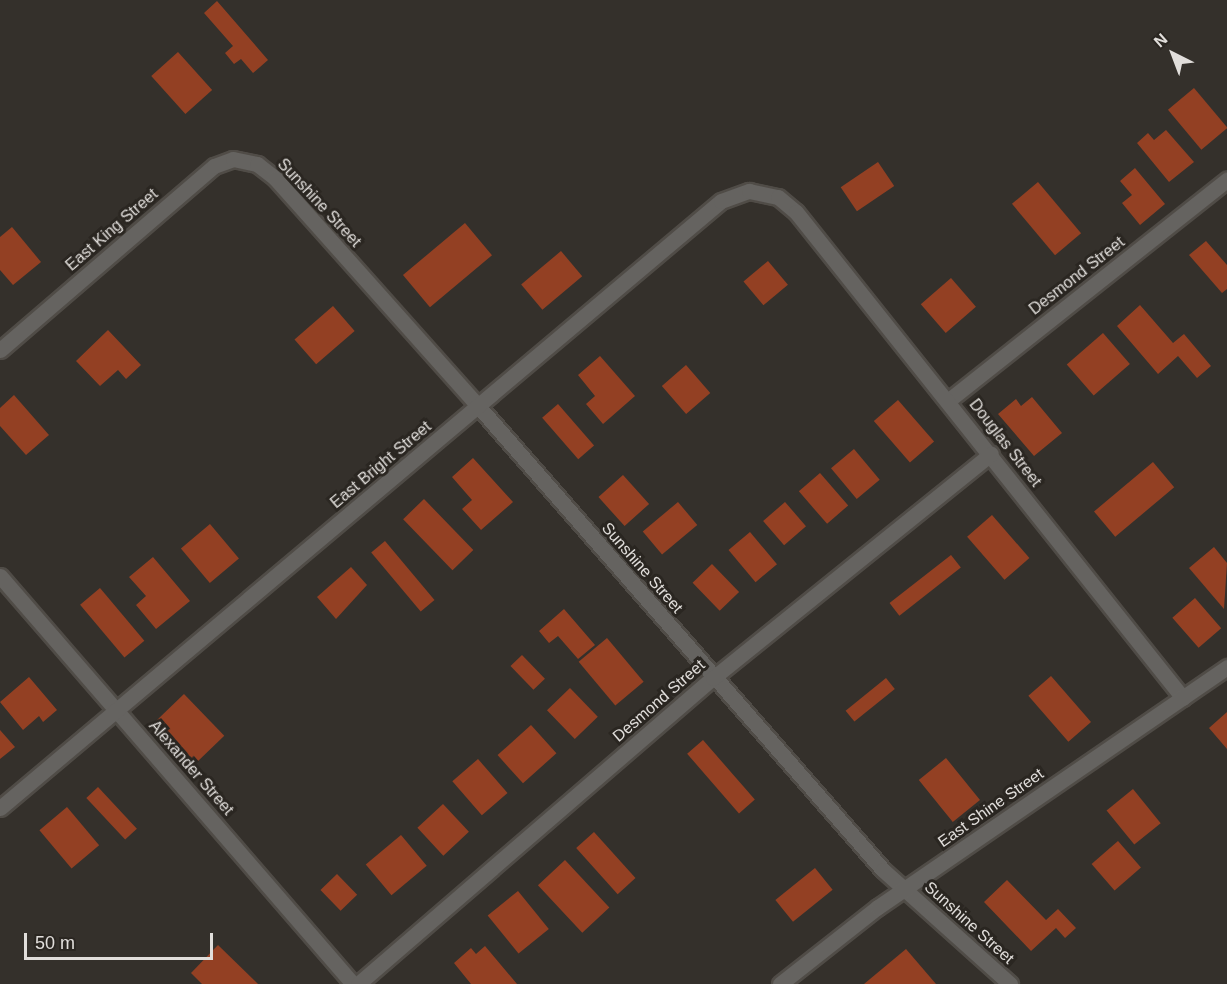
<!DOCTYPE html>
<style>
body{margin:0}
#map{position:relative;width:1227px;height:984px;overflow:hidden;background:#34302b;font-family:Helvetica,sans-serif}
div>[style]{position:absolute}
.building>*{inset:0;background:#934023;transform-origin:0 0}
.roads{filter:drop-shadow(2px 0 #504c47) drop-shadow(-2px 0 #504c47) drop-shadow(0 2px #504c47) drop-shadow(0 -2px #504c47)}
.minor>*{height:15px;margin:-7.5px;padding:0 7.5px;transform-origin:7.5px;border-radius:7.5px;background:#656360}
span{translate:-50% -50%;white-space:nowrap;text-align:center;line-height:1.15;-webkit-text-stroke:6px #2a2621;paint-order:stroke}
.street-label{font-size:16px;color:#e1dedb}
.north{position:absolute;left:1143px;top:24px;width:60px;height:60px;-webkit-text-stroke:4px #2a2621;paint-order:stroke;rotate:318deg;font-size:16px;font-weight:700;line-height:24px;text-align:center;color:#e1dedb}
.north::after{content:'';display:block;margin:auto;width:21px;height:27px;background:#e1dedb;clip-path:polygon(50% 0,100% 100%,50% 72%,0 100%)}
.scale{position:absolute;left:24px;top:933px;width:189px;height:27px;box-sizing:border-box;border:3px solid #e1dedb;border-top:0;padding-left:8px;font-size:18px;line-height:21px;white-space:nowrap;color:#e1dedb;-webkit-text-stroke:4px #2a2621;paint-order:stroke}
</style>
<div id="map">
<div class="building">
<i style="clip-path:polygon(217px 1px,268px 60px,253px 73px,241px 59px,234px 64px,225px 53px,233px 46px,204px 13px)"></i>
<i style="left:178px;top:52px;width:51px;height:36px;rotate:48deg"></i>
<i style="left:1194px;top:88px;width:52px;height:34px;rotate:50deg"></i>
<i style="clip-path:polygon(1166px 130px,1194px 162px,1169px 182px,1137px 143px,1148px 133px,1154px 140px)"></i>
<i style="left:878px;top:162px;width:29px;height:45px;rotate:56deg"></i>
<i style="clip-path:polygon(1135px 168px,1165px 204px,1140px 225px,1122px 203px,1132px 195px,1120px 181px)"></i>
<i style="left:1038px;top:182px;width:67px;height:34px;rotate:50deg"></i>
<i style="left:465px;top:223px;width:42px;height:81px;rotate:50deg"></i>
<i style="clip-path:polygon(12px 227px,41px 262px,13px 285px,0 270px,0 237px)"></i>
<i style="clip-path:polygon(1206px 241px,1227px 265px,1227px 289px,1222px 293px,1189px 255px)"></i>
<i style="left:561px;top:251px;width:33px;height:52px;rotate:50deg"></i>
<i style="left:768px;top:261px;width:31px;height:32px;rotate:50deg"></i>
<i style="left:951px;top:278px;width:38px;height:40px;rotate:49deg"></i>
<i style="clip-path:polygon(1140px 305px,1173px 343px,1184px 334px,1211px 366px,1197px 378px,1178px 356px,1158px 374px,1117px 326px)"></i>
<i style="left:333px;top:306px;width:33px;height:51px;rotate:49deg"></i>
<i style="clip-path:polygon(108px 330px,141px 365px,126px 379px,118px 370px,100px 386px,76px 361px)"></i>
<i style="left:1103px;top:333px;width:41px;height:48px;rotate:49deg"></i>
<i style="clip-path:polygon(600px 356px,635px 396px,603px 424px,586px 404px,595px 396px,578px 375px)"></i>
<i style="left:686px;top:365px;width:37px;height:32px;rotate:49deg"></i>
<i style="clip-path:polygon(14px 395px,49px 435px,26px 455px,0 426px,0 408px)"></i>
<i style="clip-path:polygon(1032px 397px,1062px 433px,1034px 456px,998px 414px,1016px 399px,1021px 406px)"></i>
<i style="left:898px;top:400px;width:55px;height:32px;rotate:49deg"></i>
<i style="left:558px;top:404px;width:55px;height:21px;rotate:49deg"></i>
<i style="left:854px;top:449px;width:40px;height:30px;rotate:50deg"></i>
<i style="clip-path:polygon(473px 458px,513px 502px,481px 530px,462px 509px,472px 500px,452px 477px)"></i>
<i style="left:1153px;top:462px;width:33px;height:77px;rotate:50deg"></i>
<i style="left:820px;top:473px;width:43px;height:28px;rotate:49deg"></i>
<i style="left:623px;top:475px;width:39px;height:33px;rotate:48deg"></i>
<i style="left:424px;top:499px;width:71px;height:29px;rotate:46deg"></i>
<i style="left:678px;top:502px;width:30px;height:46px;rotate:50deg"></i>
<i style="left:785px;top:502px;width:32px;height:29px;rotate:49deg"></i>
<i style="left:992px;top:515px;width:57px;height:33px;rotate:49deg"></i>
<i style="left:210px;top:524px;width:45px;height:38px;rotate:50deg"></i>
<i style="left:750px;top:532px;width:42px;height:28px;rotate:50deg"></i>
<i style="left:385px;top:541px;width:77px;height:18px;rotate:50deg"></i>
<i style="clip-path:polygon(1214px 547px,1227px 563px,1224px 609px,1189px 568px)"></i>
<i style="left:951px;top:555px;width:16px;height:78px;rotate:52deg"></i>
<i style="clip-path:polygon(153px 557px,190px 601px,156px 629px,136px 605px,146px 596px,129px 577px)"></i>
<i style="left:712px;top:564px;width:39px;height:27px;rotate:46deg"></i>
<i style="clip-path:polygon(351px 567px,367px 585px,336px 619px,317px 597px)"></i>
<i style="left:100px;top:588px;width:69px;height:26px;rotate:50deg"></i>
<i style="left:1195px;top:598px;width:40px;height:30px;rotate:49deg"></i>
<i style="clip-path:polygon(564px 609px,595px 645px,578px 659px,558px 636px,549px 643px,539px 631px)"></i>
<i style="left:607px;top:638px;width:57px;height:37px;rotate:50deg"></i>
<i style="left:522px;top:655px;width:33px;height:16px;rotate:46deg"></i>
<i style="left:1051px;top:676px;width:61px;height:30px;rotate:49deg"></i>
<i style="clip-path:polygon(29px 677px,57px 710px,43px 722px,39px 716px,23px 730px,0 702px)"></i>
<i style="left:886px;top:678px;width:14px;height:52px;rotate:51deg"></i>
<i style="left:570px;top:688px;width:40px;height:32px;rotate:46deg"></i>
<i style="left:184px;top:694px;width:58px;height:39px;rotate:46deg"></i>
<i style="clip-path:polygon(1227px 712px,1227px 749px,1209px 728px)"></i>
<i style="left:531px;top:725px;width:38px;height:45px;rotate:48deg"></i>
<i style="clip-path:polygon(0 730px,15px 747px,0 759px)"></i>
<i style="left:703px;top:740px;width:79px;height:21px;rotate:49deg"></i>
<i style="left:946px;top:758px;width:54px;height:35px;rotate:51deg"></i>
<i style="left:478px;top:759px;width:45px;height:34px;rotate:49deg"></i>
<i style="left:98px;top:787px;width:57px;height:16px;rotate:47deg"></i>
<i style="left:1133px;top:789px;width:44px;height:34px;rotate:51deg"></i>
<i style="left:443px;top:804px;width:38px;height:35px;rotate:47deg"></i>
<i style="left:67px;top:807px;width:50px;height:36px;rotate:50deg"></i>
<i style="left:594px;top:832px;width:62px;height:24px;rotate:48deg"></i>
<i style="left:401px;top:835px;width:40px;height:46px;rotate:50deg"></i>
<i style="left:1118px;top:841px;width:35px;height:35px;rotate:49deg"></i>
<i style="left:565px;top:860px;width:65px;height:37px;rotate:47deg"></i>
<i style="left:815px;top:868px;width:28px;height:51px;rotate:51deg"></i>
<i style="left:337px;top:874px;width:29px;height:23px;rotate:46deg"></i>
<i style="clip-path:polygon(1007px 880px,1046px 920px,1058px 909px,1076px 928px,1065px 938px,1056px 928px,1031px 951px,984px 902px)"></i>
<i style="left:518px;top:891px;width:49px;height:39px;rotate:51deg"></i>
<i style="clip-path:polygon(218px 945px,258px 984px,202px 984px,191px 973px)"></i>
<i style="clip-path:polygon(485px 946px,517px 984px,471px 984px,454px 963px,471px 948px,476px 954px)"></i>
<i style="clip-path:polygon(906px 949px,936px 984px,864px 984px)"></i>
</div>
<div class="roads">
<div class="minor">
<i style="left:0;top:350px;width:282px;rotate:-40.7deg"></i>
<i style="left:214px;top:166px;width:20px;rotate:-20deg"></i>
<i style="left:233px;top:159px;width:25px;rotate:12deg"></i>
<i style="left:257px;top:164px;width:23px;rotate:38deg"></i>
<i style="left:275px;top:178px;width:307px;rotate:48.3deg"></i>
<i style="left:479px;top:407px;width:614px;rotate:48.89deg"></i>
<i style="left:883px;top:870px;width:171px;rotate:41.9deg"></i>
<i style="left:949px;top:400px;width:355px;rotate:-38.4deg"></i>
<i style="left:0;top:576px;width:540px;rotate:49.13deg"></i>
<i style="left:0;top:808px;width:942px;rotate:-40.09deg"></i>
<i style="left:721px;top:201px;width:30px;rotate:-20deg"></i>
<i style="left:749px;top:191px;width:30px;rotate:12deg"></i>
<i style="left:778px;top:197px;width:23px;rotate:40deg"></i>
<i style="left:796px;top:212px;width:621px;rotate:51.47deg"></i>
<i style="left:358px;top:984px;width:469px;rotate:-40.8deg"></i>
<i style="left:713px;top:678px;width:357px;rotate:-38.9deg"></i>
<i style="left:780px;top:984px;width:125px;rotate:-38.2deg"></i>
<i style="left:878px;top:907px;width:424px;rotate:-34.5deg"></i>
</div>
</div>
<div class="street-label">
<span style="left:319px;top:203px;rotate:47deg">Sunshine Street</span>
<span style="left:112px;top:230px;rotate:-41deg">East King Street</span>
<span style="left:1077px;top:276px;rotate:-38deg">Desmond Street</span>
<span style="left:1005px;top:443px;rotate:52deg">Douglas Street</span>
<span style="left:381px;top:465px;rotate:-40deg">East Bright Street</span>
<span style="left:642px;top:568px;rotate:49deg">Sunshine Street</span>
<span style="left:659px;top:701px;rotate:-41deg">Desmond Street</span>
<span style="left:191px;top:768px;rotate:49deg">Alexander Street</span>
<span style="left:991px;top:808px;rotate:-35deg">East Shine Street</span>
<span style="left:969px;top:923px;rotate:42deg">Sunshine Street</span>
</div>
<div class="north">N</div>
<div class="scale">50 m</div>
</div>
